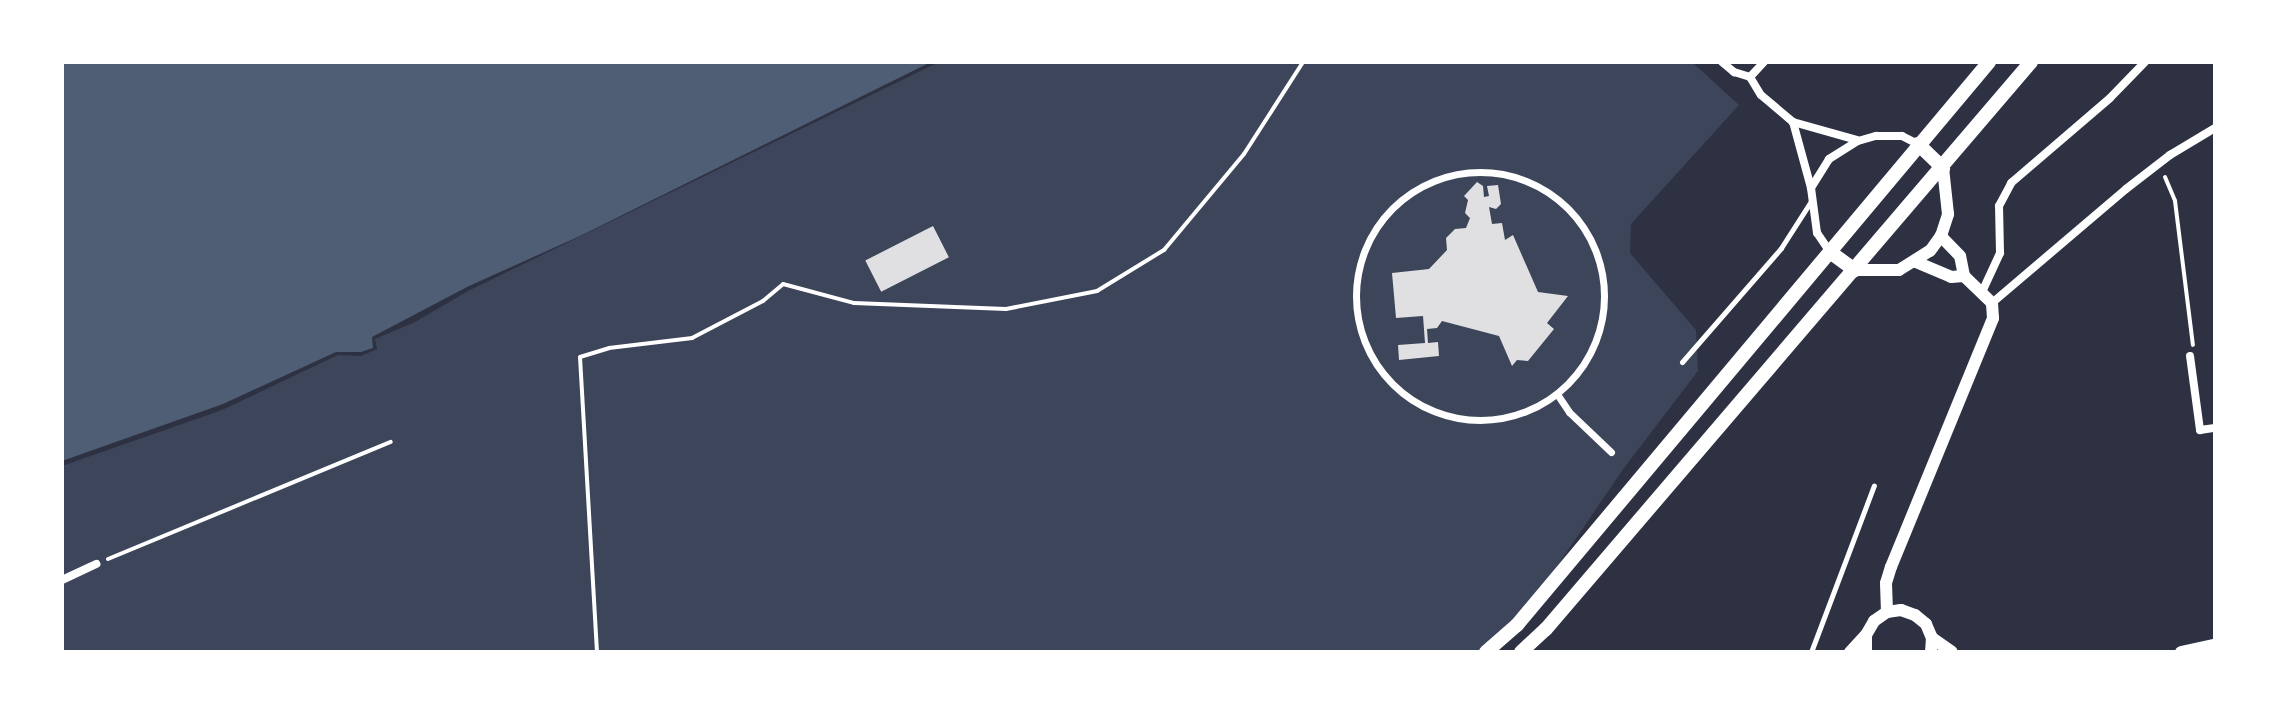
<!DOCTYPE html>
<style>
body{margin:0}
#map{position:relative;width:2277px;height:714px;overflow:hidden;background:#2d3142;font-family:"Noto Sans",sans-serif}
div>[style]{position:absolute}
.green>*{inset:0;background:#3c4559}
.water>*{inset:0;background:#4f5d75}
.building>*{inset:0;background:#e0e0e3;transform-origin:0 0}
.path>*{height:4px;margin:-2px;padding:0 2px;transform-origin:2px;border-radius:2px;background:#fff}
.service>*{height:5px;margin:-2.5px;padding:0 2.5px;transform-origin:2.5px;border-radius:2.5px;background:#fff}
.pedestrian>*{height:7px;margin:-3.5px;padding:0 3.5px;transform-origin:3.5px;border-radius:3.5px;background:#fff}
.pedestrian>.ring{margin:-3.5px;padding:0;box-sizing:content-box;background:none;border:7px solid #fff;border-radius:50%}
.minor>*{height:8px;margin:-4px;padding:0 4px;transform-origin:4px;border-radius:4px;background:#fff}
.tertiary>*{height:12px;margin:-6px;padding:0 6px;transform-origin:6px;border-radius:6px;background:#fff}
.primary>*{height:14px;margin:-7px;padding:0 7px;transform-origin:7px;border-radius:7px;background:#fff}
span{translate:-50% -50%;white-space:nowrap;text-align:center;line-height:1.15;-webkit-text-stroke:6px #fff;paint-order:stroke}
.frame{position:absolute;inset:0;border:64px solid #fff;pointer-events:none}
</style>
<div id="map">
<div class="green">
<i style="clip-path:polygon(939px 62px,1692px 62px,1739px 105px,1631px 224px,1630px 253px,1696px 330px,1698px 371px,1624px 468px,1517px 625px,1486px 652px,62px 652px,62px 466px,222px 410px,338px 355px,361px 356px,377px 349px,375px 339px,415px 322px,468px 291px)"></i>
</div>
<div class="water">
<i style="clip-path:polygon(62px 62px,931px 62px,580px 236px,467px 287px,372px 337px,373px 348px,361px 352px,336px 352px,223px 404px,62px 461px)"></i>
</div>
<div class="building">
<i style="clip-path:polygon(1477px 182px,1483px 186px,1484px 197px,1489px 196px,1487px 186px,1498px 185px,1501px 204px,1496px 209px,1489px 207px,1492px 224px,1502px 223px,1505px 240px,1513px 235px,1538px 292px,1568px 296px,1547px 323px,1554px 329px,1528px 361px,1517px 360px,1512px 366px,1499px 336px,1442px 321px,1437px 328px,1427px 329px,1428px 343px,1438px 342px,1439px 356px,1399px 360px,1398px 345px,1425px 343px,1423px 316px,1396px 318px,1392px 273px,1429px 269px,1447px 250px,1446px 238px,1455px 229px,1466px 228px,1470px 218px,1465px 213px,1468px 200px,1464px 196px)"></i>
<i style="left:933px;top:226px;width:35px;height:76px;rotate:63deg"></i>
</div>
<div class="path">
<i style="left:2165px;top:177px;width:26px;rotate:67deg"></i>
<i style="left:2175px;top:201px;width:145px;rotate:82.9deg"></i>
<i style="left:108px;top:559px;width:306px;rotate:-22.5deg"></i>
<i style="left:597px;top:652px;width:295px;rotate:-93.3deg"></i>
<i style="left:580px;top:357px;width:30px;rotate:-17deg"></i>
<i style="left:609px;top:348px;width:84px;rotate:-6.9deg"></i>
<i style="left:692px;top:338px;width:80px;rotate:-27.5deg"></i>
<i style="left:763px;top:301px;width:26px;rotate:-40deg"></i>
<i style="left:783px;top:284px;width:73px;rotate:15deg"></i>
<i style="left:854px;top:303px;width:152px;rotate:2.3deg"></i>
<i style="left:1006px;top:309px;width:93px;rotate:-11.2deg"></i>
<i style="left:1097px;top:291px;width:79px;rotate:-31.5deg"></i>
<i style="left:1164px;top:250px;width:125px;rotate:-50.2deg"></i>
<i style="left:1244px;top:154px;width:109px;rotate:-57.3deg"></i>
</div>
<div class="service">
<i style="left:1682px;top:362px;width:151px;rotate:-49deg"></i>
<i style="left:1781px;top:248px;width:56px;rotate:-57.4deg"></i>
<i style="left:1811px;top:652px;width:178px;rotate:-69.3deg"></i>
</div>
<div class="pedestrian">
<i class="ring" style="left:1356px;top:172px;width:241px;height:241px"></i>
<i style="left:1557px;top:394px;width:22px;rotate:56deg"></i>
<i style="left:1569px;top:412px;width:58px;rotate:43.6deg"></i>
</div>
<div class="minor">
<i style="left:1722px;top:62px;width:16px;rotate:40deg"></i>
<i style="left:1734px;top:72px;width:17px;rotate:17deg"></i>
<i style="left:1750px;top:77px;width:21px;rotate:59deg"></i>
<i style="left:1761px;top:95px;width:42px;rotate:40.2deg"></i>
<i style="left:1793px;top:122px;width:66px;rotate:15.7deg"></i>
<i style="left:1750px;top:77px;width:21px;rotate:-47deg"></i>
<i style="left:1793px;top:122px;width:68px;rotate:74.7deg"></i>
<i style="left:1830px;top:252px;width:23px;rotate:-124deg"></i>
<i style="left:1817px;top:233px;width:45px;rotate:-97.6deg"></i>
<i style="left:1811px;top:188px;width:34px;rotate:-58deg"></i>
<i style="left:1829px;top:159px;width:34px;rotate:-32deg"></i>
<i style="left:1858px;top:141px;width:19px;rotate:-16deg"></i>
<i style="left:1876px;top:136px;width:26px"></i>
<i style="left:1902px;top:136px;width:18px;rotate:27deg"></i>
<i style="left:1982px;top:292px;width:43px;rotate:-65.2deg"></i>
<i style="left:2000px;top:253px;width:47px;rotate:-91.2deg"></i>
<i style="left:1999px;top:206px;width:26px;rotate:-62deg"></i>
<i style="left:2011px;top:183px;width:130px;rotate:-40.6deg"></i>
<i style="left:2110px;top:98px;width:50px;rotate:-45.8deg"></i>
<i style="left:1992px;top:303px;width:176px;rotate:-40.4deg"></i>
<i style="left:2126px;top:189px;width:56px;rotate:-37.7deg"></i>
<i style="left:2170px;top:155px;width:52px;rotate:-31deg"></i>
<i style="left:2190px;top:356px;width:75px;rotate:82.3deg"></i>
<i style="left:2200px;top:430px;width:15px;rotate:-8deg"></i>
<i style="left:62px;top:580px;width:38px;rotate:-25deg"></i>
</div>
<div class="tertiary">
<i style="left:1916px;top:262px;width:38px;rotate:23deg"></i>
<i style="left:1951px;top:277px;width:13px;rotate:-4deg"></i>
<i style="left:1855px;top:270px;width:44px"></i>
<i style="left:1899px;top:270px;width:36px;rotate:-32deg"></i>
<i style="left:1930px;top:251px;width:19px;rotate:-54deg"></i>
<i style="left:1941px;top:236px;width:23px;rotate:-72deg"></i>
<i style="left:1948px;top:214px;width:46px;rotate:-96.2deg"></i>
<i style="left:1887px;top:612px;width:29px;rotate:-92deg"></i>
<i style="left:1886px;top:583px;width:17px;rotate:-73deg"></i>
<i style="left:1891px;top:567px;width:269px;rotate:-67.7deg"></i>
<i style="left:1993px;top:318px;width:15px;rotate:-94deg"></i>
<i style="left:1992px;top:303px;width:39px;rotate:-136deg"></i>
<i style="left:1964px;top:276px;width:20px;rotate:-101deg"></i>
<i style="left:1960px;top:256px;width:28px;rotate:-134deg"></i>
<i style="left:1932px;top:638px;width:24px;rotate:35deg"></i>
<i style="left:1850px;top:652px;width:23px;rotate:-47deg"></i>
<i style="left:1866px;top:652px;width:17px;rotate:-90deg"></i>
<i style="left:1866px;top:635px;width:16px;rotate:-60deg"></i>
<i style="left:1874px;top:621px;width:16px;rotate:-35deg"></i>
<i style="left:1887px;top:612px;width:14px;rotate:-8deg"></i>
<i style="left:1901px;top:610px;width:15px;rotate:20deg"></i>
<i style="left:1915px;top:615px;width:14px;rotate:39deg"></i>
<i style="left:1926px;top:624px;width:15px;rotate:67deg"></i>
<i style="left:1932px;top:638px;width:14px;rotate:94deg"></i>
<i style="left:2181px;top:652px;width:35px;rotate:-12deg"></i>
</div>
<div class="primary">
<i style="left:1918px;top:144px;width:35px;rotate:44deg"></i>
<i style="left:1830px;top:252px;width:31px;rotate:36deg"></i>
<i style="left:1486px;top:652px;width:41px;rotate:-41.1deg"></i>
<i style="left:1517px;top:625px;width:735px;rotate:-50.02deg"></i>
<i style="left:1521px;top:652px;width:34px;rotate:-43deg"></i>
<i style="left:1546px;top:629px;width:746px;rotate:-49.46deg"></i>
</div>
<div class="frame"></div>
</div>
